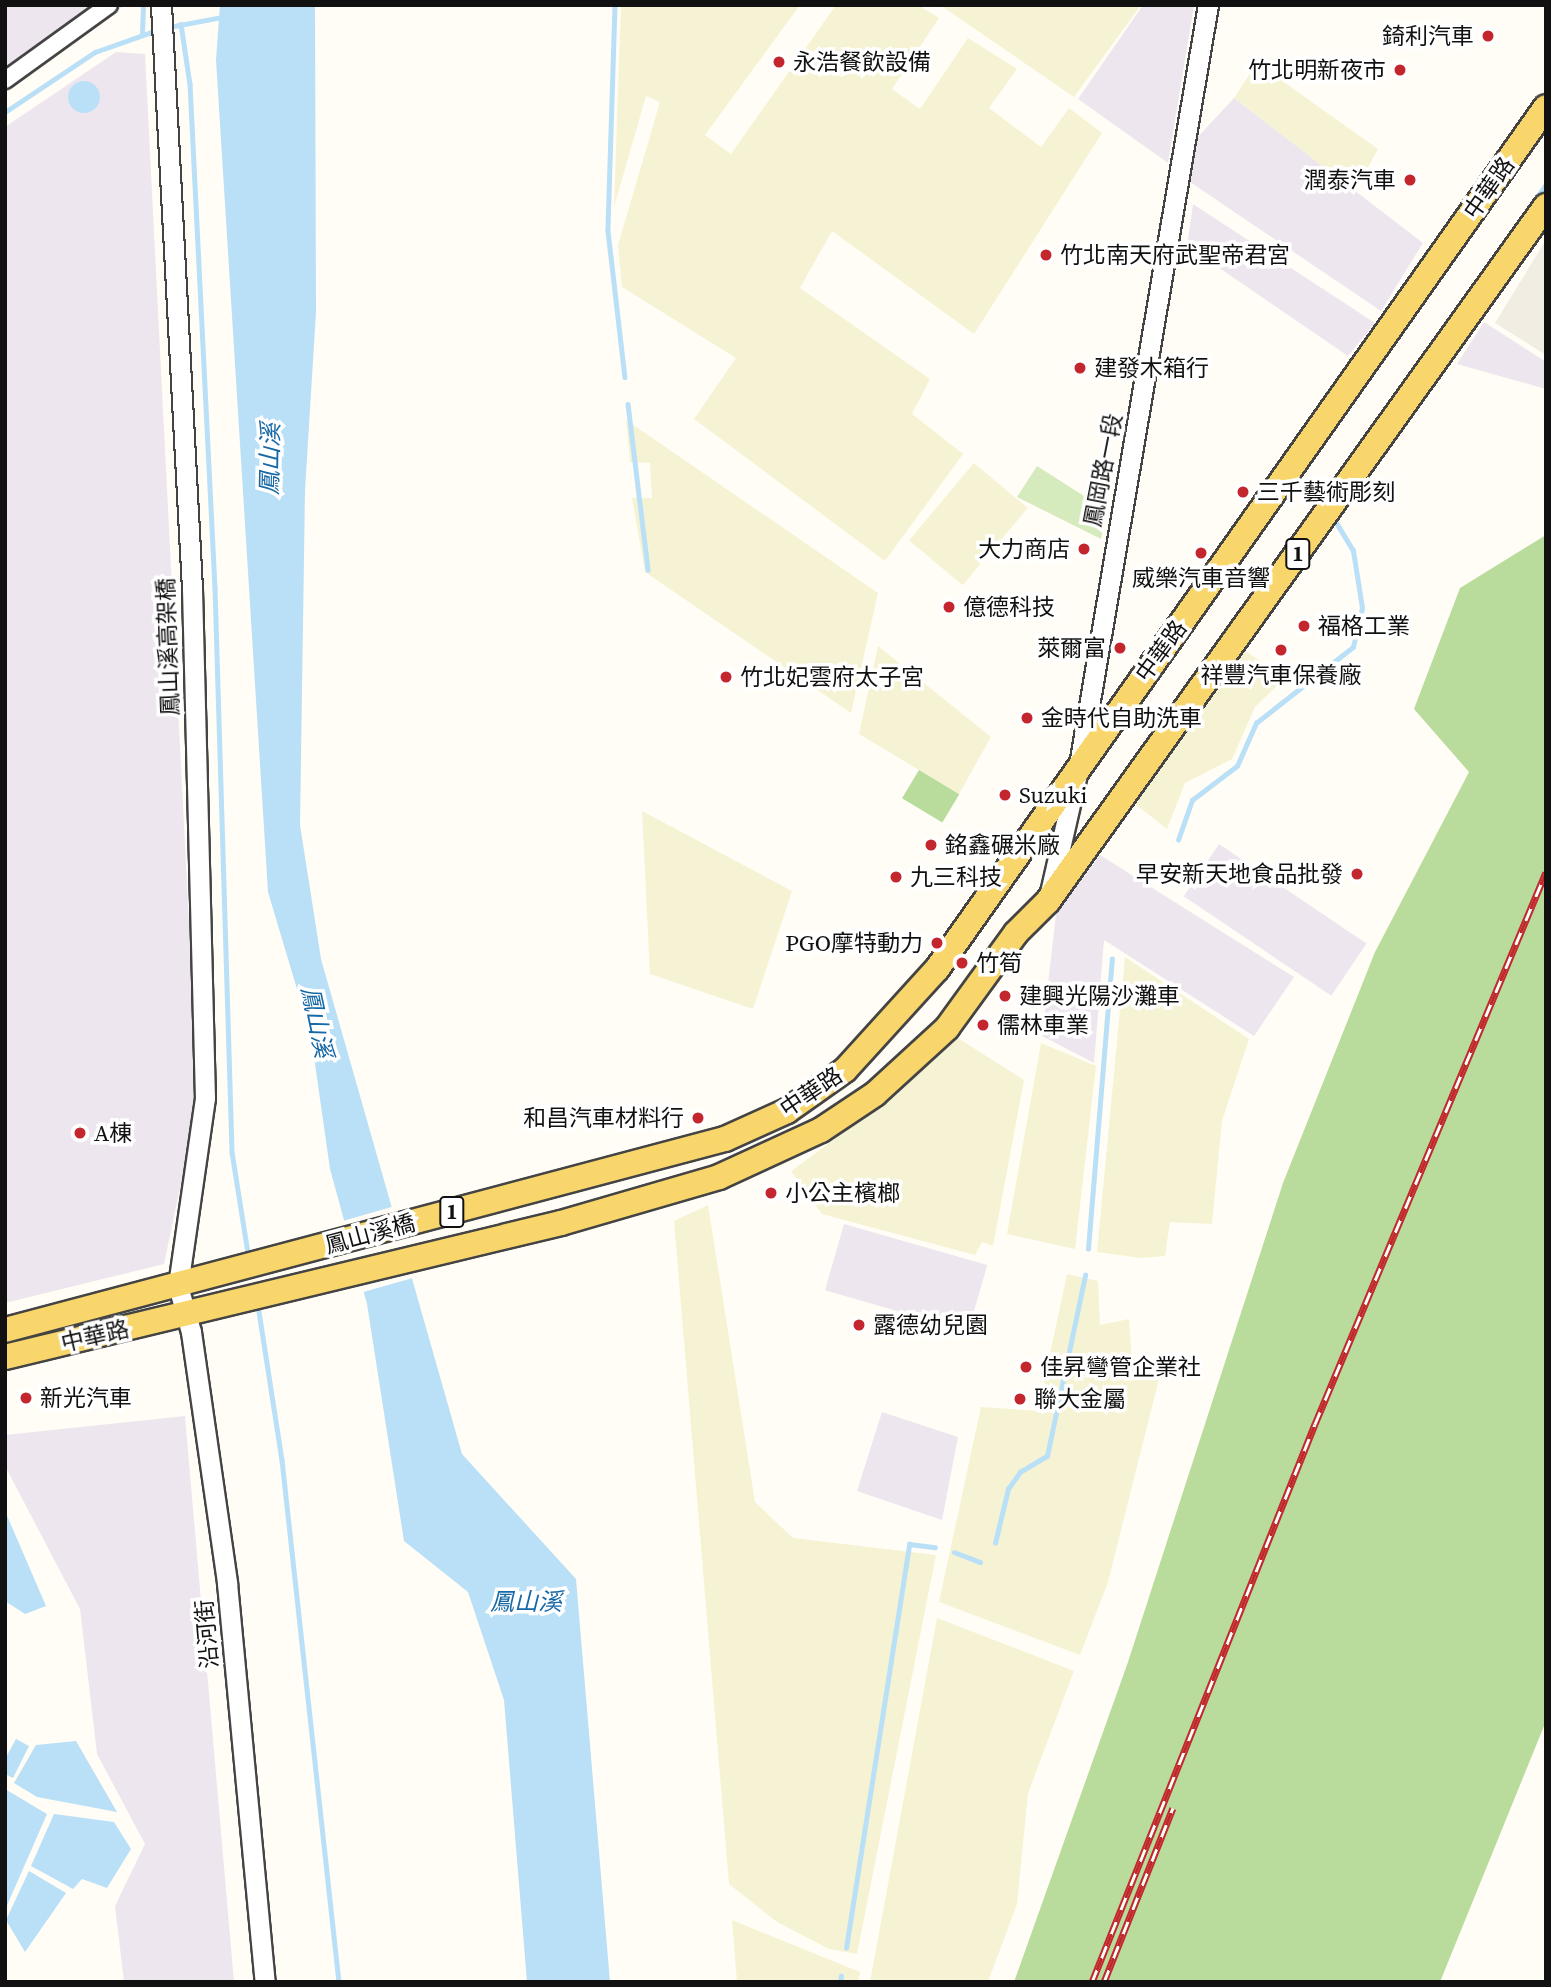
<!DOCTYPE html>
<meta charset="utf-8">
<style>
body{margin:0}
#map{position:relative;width:1551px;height:1987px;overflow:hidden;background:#fffdf5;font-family:"Source Serif 4","Noto Sans TC",serif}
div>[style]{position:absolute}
.industrial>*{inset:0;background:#eee6ef;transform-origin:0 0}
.farmland>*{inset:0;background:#f6f3d4;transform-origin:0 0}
.green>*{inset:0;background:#d5ebbd}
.forest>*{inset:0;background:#b9dc9c;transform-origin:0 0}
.plaza>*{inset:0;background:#f1ede2}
.water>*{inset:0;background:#b9e0f7}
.round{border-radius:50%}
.pier>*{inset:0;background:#fffdf5;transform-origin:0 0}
.stream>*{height:4.5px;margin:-2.25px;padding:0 2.25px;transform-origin:2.25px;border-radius:2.25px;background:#b9e0f7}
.roads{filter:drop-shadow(2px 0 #444) drop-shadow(-2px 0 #444) drop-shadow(0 2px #444) drop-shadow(0 -2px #444)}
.minor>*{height:16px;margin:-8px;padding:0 8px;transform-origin:8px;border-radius:8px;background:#fff}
.tertiary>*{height:19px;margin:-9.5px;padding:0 9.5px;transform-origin:9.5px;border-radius:9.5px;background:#fff}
.primary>*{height:24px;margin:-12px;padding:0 12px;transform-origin:12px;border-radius:12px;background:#f9d66b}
.rail>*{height:7px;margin-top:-3.5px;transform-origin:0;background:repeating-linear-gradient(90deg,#fff 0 13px,#c4262e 0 26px);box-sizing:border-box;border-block:2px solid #c4262e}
.dots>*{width:19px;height:19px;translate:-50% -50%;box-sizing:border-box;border:4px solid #fff;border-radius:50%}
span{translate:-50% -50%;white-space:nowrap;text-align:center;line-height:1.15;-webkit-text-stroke:7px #fff;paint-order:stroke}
.shield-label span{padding:2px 5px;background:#fff;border:2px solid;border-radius:5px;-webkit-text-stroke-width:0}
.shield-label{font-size:21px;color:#111;font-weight:700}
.poi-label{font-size:23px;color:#111}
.right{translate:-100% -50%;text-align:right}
.left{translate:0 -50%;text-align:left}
.street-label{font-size:23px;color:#111}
.water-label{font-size:24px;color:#1768a6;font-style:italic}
.frame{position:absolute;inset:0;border:7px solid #111;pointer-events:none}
</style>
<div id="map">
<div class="industrial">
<i style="clip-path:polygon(5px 5px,125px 5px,5px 93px)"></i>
<i style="clip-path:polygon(1143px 5px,1194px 5px,1168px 163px,1078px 99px)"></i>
<i style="clip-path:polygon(116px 52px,145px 54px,198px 1102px,164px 1264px,5px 1303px,5px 127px)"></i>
<i style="clip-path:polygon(1234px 98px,1423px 243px,1381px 311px,1190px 182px,1194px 141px)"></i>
<i style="clip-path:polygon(1193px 204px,1375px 323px,1348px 356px,1187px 246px)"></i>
<i style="clip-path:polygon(1484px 322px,1546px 362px,1546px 389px,1457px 364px)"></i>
<i style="left:1219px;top:844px;width:178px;height:63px;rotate:34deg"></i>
<i style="clip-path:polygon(1100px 855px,1294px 977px,1254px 1036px,1104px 940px,1094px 1063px,1042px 1036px,1056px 914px)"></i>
<i style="left:844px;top:1224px;width:149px;height:69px;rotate:16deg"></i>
<i style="clip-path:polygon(882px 1412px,958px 1437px,942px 1520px,857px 1491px)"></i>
<i style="clip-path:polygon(185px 1416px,234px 1982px,124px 1982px,115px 1906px,145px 1844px,97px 1754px,80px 1609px,5px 1466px,5px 1435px)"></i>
</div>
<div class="farmland">
<i style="clip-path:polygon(621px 5px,800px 5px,705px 135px,731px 154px,836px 5px,918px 5px,939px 18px,892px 89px,920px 109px,968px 38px,1017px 69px,989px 108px,1041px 147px,1069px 108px,1102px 133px,974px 334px,832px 231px,800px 288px,930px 379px,912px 414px,963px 454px,885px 561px,694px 419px,736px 358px,622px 287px,618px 245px,660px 102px,646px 96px,614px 207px)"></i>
<i style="clip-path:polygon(940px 5px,1141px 5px,1074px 97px)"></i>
<i style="clip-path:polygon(1257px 63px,1378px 149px,1355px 191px,1234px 98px)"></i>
<i style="clip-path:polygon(626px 420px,878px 593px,851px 713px,645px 572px,632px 498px,652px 498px,650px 463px,630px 462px)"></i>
<i style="left:974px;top:463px;width:70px;height:101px;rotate:40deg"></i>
<i style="clip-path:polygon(878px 646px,991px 737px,959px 794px,859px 734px)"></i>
<i style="clip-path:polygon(1242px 649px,1286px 677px,1255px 707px,1232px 759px,1185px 783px,1167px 829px,1134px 803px)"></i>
<i style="clip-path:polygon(642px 811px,792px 891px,753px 1009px,650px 974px)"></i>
<i style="clip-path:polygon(1125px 957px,1249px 1039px,1222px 1121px,1212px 1224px,1170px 1222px,1165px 1256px,1141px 1258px,1097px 1252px)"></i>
<i style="clip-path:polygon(950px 1033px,1024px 1080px,993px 1246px,982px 1242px,975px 1255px,822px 1214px,791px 1171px,883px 1104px)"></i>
<i style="clip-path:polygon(1041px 1043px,1096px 1066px,1075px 1249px,1007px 1234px)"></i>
<i style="clip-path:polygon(708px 1205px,755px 1502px,793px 1538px,936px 1555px,857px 1954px,829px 1949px,777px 1922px,729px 1884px,674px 1221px)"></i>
<i style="clip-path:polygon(1067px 1274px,1098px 1281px,1100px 1325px,1129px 1319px,1132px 1362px,1161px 1371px,1108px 1582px,1080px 1655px,939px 1602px,981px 1407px,1038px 1411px)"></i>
<i style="clip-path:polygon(937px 1618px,1074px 1671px,1028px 1793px,1017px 1904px,988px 1982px,870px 1982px)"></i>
<i style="clip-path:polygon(732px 1920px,860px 1972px,858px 1982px,737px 1982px)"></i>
</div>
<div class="green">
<i style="clip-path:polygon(1037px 466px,1106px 510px,1101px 539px,1017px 497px)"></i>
</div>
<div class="forest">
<i style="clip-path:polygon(1546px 535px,1546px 1721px,1440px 1982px,1014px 1982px,1128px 1662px,1283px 1183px,1375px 952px,1469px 772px,1414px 709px,1460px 588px)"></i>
<i style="left:919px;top:770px;width:47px;height:33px;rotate:31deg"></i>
</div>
<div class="plaza">
<i style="clip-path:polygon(1544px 243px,1546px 244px,1546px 355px,1495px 323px)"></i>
</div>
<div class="water">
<i style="clip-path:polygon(220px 5px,315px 5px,316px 312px,305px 490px,300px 825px,321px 959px,462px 1454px,576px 1579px,610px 1982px,527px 1982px,504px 1700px,468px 1592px,404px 1541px,367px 1304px,330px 1169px,311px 1036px,268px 892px,216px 60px)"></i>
<i class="round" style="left:68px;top:81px;width:32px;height:32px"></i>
<i style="clip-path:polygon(5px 1511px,46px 1606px,25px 1614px,5px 1601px)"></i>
<i style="clip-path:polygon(16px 1739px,29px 1746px,13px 1778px,5px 1774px,5px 1759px)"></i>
<i style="clip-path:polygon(76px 1741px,117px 1812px,37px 1797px,14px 1783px,36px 1745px)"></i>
<i style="clip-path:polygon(5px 1789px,47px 1814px,5px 1910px)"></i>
<i style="clip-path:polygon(54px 1814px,114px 1822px,131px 1849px,107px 1888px,82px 1879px,73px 1889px,31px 1866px)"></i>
<i style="clip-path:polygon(29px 1871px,66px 1893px,25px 1952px,6px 1920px)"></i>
</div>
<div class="pier">
<i style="left:395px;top:1206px;width:74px;height:56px;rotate:74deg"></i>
</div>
<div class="stream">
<i style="left:615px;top:5px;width:226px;rotate:91.8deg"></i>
<i style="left:608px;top:231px;width:147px;rotate:83.4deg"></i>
<i style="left:181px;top:24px;width:61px;rotate:81.5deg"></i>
<i style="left:190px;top:84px;width:505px;rotate:87.16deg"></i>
<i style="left:215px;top:588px;width:564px;rotate:88.27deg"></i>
<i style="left:232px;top:1152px;width:108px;rotate:81deg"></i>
<i style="left:169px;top:27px;width:54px;rotate:-10.7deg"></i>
<i style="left:142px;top:34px;width:29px;rotate:-88deg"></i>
<i style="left:5px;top:112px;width:108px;rotate:-33.7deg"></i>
<i style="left:95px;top:52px;width:66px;rotate:-19.5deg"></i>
<i style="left:628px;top:404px;width:167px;rotate:83.1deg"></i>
<i style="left:1355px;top:452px;width:329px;rotate:-54.5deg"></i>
<i style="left:1178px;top:840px;width:42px;rotate:-70.7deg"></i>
<i style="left:1192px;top:800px;width:56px;rotate:-37.1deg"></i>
<i style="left:1237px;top:766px;width:47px;rotate:-66.2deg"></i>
<i style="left:1256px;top:723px;width:123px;rotate:-38.1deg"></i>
<i style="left:1353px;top:647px;width:40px;rotate:-77deg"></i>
<i style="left:1362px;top:608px;width:58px;rotate:-99deg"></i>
<i style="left:1353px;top:551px;width:39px;rotate:-121deg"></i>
<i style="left:1088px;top:1249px;width:291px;rotate:-85.3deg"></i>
<i style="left:258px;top:1305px;width:157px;rotate:81.2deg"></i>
<i style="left:282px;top:1460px;width:525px;rotate:83.77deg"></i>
<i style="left:995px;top:1543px;width:56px;rotate:-76.5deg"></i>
<i style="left:1008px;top:1489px;width:21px;rotate:-55deg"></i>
<i style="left:1020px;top:1472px;width:31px;rotate:-31deg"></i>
<i style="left:1047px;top:1456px;width:185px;rotate:-78.1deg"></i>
<i style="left:954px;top:1552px;width:28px;rotate:21deg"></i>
<i style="left:846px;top:1948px;width:409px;rotate:-81.1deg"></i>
<i style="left:909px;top:1544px;width:26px;rotate:7deg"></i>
<i style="left:840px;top:1982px;width:6px;rotate:-81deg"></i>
</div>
<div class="roads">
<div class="minor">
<i style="left:5px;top:80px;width:128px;rotate:-35.8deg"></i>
</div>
<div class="tertiary">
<i style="left:161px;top:5px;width:585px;rotate:86.96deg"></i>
<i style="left:192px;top:589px;width:509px;rotate:88.54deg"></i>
<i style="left:205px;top:1098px;width:190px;rotate:98.2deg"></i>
<i style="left:178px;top:1286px;width:48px;rotate:74.2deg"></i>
<i style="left:191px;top:1332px;width:254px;rotate:81.8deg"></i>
<i style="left:227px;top:1583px;width:401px;rotate:84.6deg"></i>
<i style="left:1049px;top:897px;width:135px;rotate:-77.2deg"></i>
<i style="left:1079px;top:765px;width:771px;rotate:-80.37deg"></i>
</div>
<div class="primary">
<i style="left:5px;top:1330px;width:745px;rotate:-14.86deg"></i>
<i style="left:725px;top:1139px;width:68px;rotate:-24.3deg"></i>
<i style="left:787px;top:1111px;width:71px;rotate:-35.3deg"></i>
<i style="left:845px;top:1070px;width:137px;rotate:-47.7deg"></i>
<i style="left:937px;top:969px;width:1055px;rotate:-54.76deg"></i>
<i style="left:5px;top:1357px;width:572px;rotate:-13.55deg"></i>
<i style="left:561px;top:1223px;width:165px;rotate:-16.2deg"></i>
<i style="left:719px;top:1177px;width:112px;rotate:-24.7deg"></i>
<i style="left:821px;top:1130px;width:65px;rotate:-33.7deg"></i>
<i style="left:875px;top:1094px;width:98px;rotate:-42.5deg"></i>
<i style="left:947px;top:1028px;width:117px;rotate:-54deg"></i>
<i style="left:1016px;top:933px;width:45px;rotate:-45deg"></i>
<i style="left:1048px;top:901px;width:855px;rotate:-54.38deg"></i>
</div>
</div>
<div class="rail">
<i style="left:1092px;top:1982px;width:601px;rotate:-68.22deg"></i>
<i style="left:1315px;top:1424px;width:598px;rotate:-67.29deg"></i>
<i style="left:1104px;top:1982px;width:187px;rotate:-68.4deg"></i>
</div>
<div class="dots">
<i style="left:1488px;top:36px;background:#c4262e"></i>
<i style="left:779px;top:62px;background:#c4262e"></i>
<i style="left:1400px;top:70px;background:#c4262e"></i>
<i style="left:1410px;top:180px;background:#c4262e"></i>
<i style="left:1046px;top:255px;background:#c4262e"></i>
<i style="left:1080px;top:368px;background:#c4262e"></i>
<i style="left:1243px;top:492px;background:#c4262e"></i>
<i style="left:1084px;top:549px;background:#c4262e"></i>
<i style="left:1201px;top:553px;background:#c4262e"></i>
<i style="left:949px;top:607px;background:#c4262e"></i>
<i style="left:1304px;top:626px;background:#c4262e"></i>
<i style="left:1120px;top:648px;background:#c4262e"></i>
<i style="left:1281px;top:650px;background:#c4262e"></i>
<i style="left:726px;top:677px;background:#c4262e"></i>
<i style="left:1027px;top:718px;background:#c4262e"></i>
<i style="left:1005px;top:795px;background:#c4262e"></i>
<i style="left:931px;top:845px;background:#c4262e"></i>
<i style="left:1357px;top:874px;background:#c4262e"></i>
<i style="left:896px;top:877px;background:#c4262e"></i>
<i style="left:937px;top:943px;background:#c4262e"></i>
<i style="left:962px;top:963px;background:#c4262e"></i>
<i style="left:1005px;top:996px;background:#c4262e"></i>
<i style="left:983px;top:1025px;background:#c4262e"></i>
<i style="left:698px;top:1118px;background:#c4262e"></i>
<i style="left:80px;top:1133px;background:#c4262e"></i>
<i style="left:771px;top:1193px;background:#c4262e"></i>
<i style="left:859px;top:1325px;background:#c4262e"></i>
<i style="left:1026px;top:1367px;background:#c4262e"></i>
<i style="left:26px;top:1398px;background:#c4262e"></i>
<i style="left:1020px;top:1399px;background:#c4262e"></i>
</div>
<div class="shield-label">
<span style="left:1298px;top:554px">1</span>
<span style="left:452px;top:1212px">1</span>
</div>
<div class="poi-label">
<span class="right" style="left:1474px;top:36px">錡利汽車</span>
<span class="left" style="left:793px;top:62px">永浩餐飲設備</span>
<span class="right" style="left:1386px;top:70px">竹北明新夜市</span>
<span class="right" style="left:1396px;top:180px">潤泰汽車</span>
<span class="left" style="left:1060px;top:255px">竹北南天府武聖帝君宮</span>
<span class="left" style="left:1094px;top:368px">建發木箱行</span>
<span class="left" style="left:1257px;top:492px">三千藝術彫刻</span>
<span class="right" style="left:1070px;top:549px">大力商店</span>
<span style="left:1201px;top:578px">威樂汽車音響</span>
<span class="left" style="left:963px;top:607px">億德科技</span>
<span class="left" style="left:1318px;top:626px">福格工業</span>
<span class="right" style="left:1106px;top:648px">萊爾富</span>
<span style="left:1281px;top:675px">祥豐汽車保養廠</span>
<span class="left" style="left:740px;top:677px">竹北妃雲府太子宮</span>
<span class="left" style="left:1041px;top:718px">金時代自助洗車</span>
<span class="left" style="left:1019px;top:795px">Suzuki</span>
<span class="left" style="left:945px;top:845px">銘鑫碾米廠</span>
<span class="right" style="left:1343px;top:874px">早安新天地食品批發</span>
<span class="left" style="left:910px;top:877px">九三科技</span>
<span class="right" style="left:923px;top:943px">PGO摩特動力</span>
<span class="left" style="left:976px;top:963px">竹筍</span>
<span class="left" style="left:1019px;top:996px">建興光陽沙灘車</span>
<span class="left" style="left:997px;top:1025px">儒林車業</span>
<span class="right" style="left:684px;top:1118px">和昌汽車材料行</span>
<span class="left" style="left:94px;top:1133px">A棟</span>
<span class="left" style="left:785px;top:1193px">小公主檳榔</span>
<span class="left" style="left:873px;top:1325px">露德幼兒園</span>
<span class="left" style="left:1040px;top:1367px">佳昇彎管企業社</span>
<span class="left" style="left:40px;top:1398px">新光汽車</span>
<span class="left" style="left:1034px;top:1399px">聯大金屬</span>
</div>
<div class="street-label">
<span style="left:1489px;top:188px;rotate:-55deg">中華路</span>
<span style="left:1103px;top:470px;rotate:-79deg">鳳岡路一段</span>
<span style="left:168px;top:647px;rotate:-92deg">鳳山溪高架橋</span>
<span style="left:1161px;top:651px;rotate:-54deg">中華路</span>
<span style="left:811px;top:1092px;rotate:-34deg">中華路</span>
<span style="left:370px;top:1234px;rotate:-15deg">鳳山溪橋</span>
<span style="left:95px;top:1336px;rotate:-13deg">中華路</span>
<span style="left:207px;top:1634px;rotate:-95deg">沿河街</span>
</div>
<div class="water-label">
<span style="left:270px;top:459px;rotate:-89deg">鳳山溪</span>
<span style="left:317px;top:1022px;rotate:78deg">鳳山溪</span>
<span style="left:526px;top:1602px">鳳山溪</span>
</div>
<div class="frame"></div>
</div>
